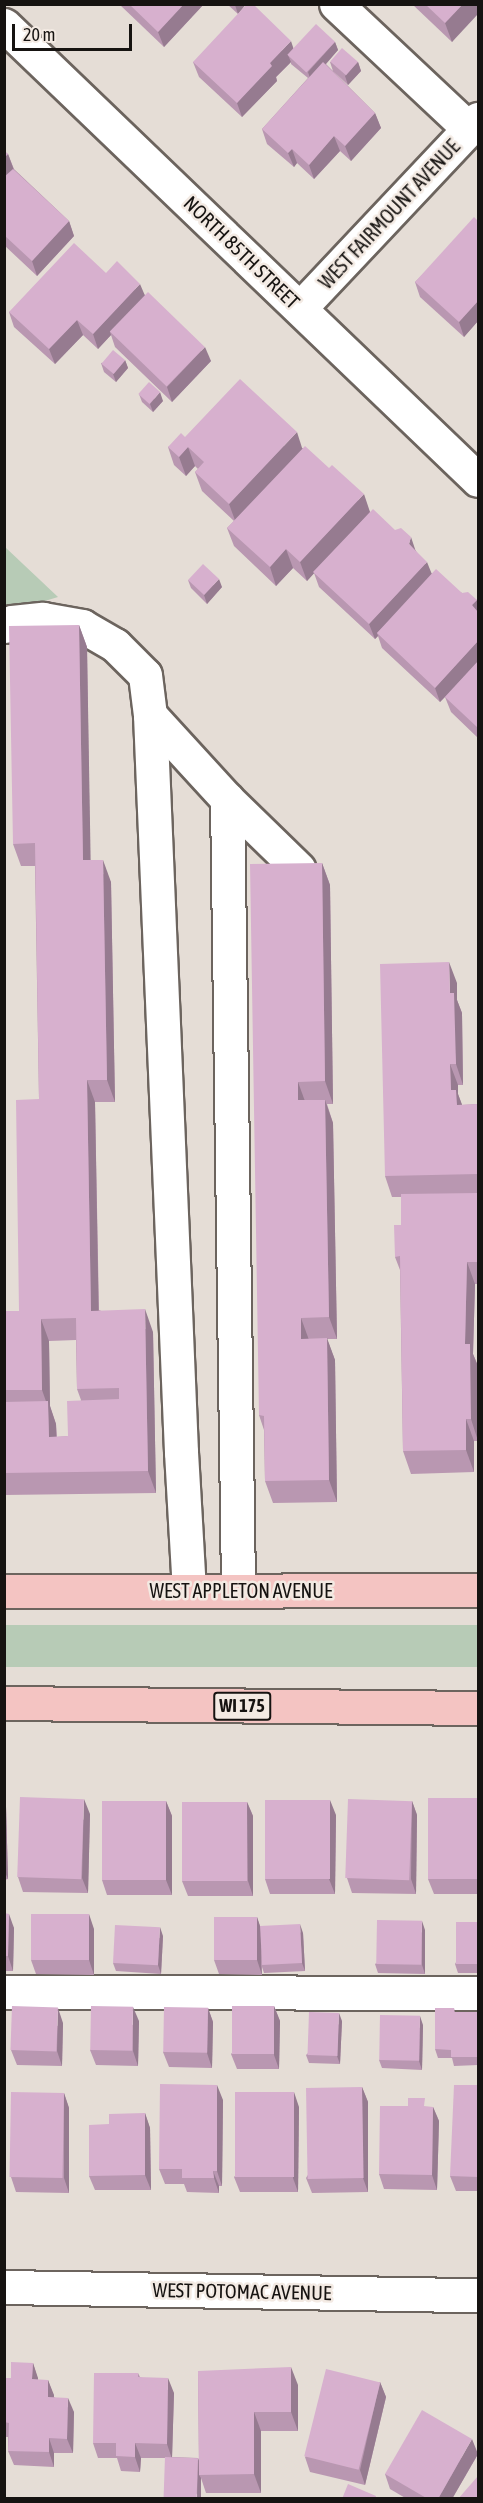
<!DOCTYPE html>
<style>
body{margin:0}
#map{position:relative;width:483px;height:2503px;overflow:hidden;background:#e5ddd6;font-family:"Asap Condensed",sans-serif}
div>[style]{position:absolute}
.green>*{inset:0;background:#b7cbb6;transform-origin:0 0}
.roads{filter:drop-shadow(2px 0 #6c645e) drop-shadow(-2px 0 #6c645e) drop-shadow(0 2px #6c645e) drop-shadow(0 -2px #6c645e)}
.minor>*{height:33px;margin:-16.5px;padding:0 16.5px;transform-origin:16.5px;border-radius:16.5px;background:#fff}
.major>*{height:33px;margin:-16.5px;padding:0 16.5px;transform-origin:16.5px;border-radius:16.5px;background:#f4c4c2}
.wall>*{inset:0;background:#b997b1}
.shaded-wall>*{inset:0;background:#967b90}
.building>*{inset:0;background:#d7b0ce;transform-origin:0 0}
span{translate:-50% -50%;white-space:nowrap;text-align:center;line-height:1.15;-webkit-text-stroke:5px #f3eae3;paint-order:stroke}
.shield-label span{padding:2px 4px;background:#f3eae3;border:2px solid;border-radius:4px;-webkit-text-stroke-width:0}
.shield-label{font-size:18px;color:#161311;font-weight:700}
.street-label{font-size:20px;color:#161311}
.frame{position:absolute;inset:0;border:6px solid #161311;pointer-events:none}
.scale{position:absolute;left:12px;top:24px;width:120px;height:27px;box-sizing:border-box;border:3px solid #161311;border-top:0;padding-left:8px;font-size:18px;line-height:21px;white-space:nowrap;color:#161311;-webkit-text-stroke:4px #f3eae3;paint-order:stroke}
</style>
<div id="map">
<div class="green">
<i style="clip-path:polygon(5px 547px,58px 597px,5px 613px)"></i>
<i style="left:4px;top:1625px;width:474px;height:42px"></i>
</div>
<div class="roads">
<div class="minor">
<i style="left:336px;top:4px;width:183px;rotate:43.2deg"></i>
<i style="left:4px;top:25px;width:657px;rotate:43.83deg"></i>
<i style="left:300px;top:308px;width:260px;rotate:-46.7deg"></i>
<i style="left:4px;top:626px;width:9px;rotate:-27deg"></i>
<i style="left:12px;top:622px;width:31px;rotate:-6deg"></i>
<i style="left:43px;top:619px;width:40px;rotate:10deg"></i>
<i style="left:82px;top:626px;width:38px;rotate:30deg"></i>
<i style="left:115px;top:645px;width:42px;rotate:45deg"></i>
<i style="left:145px;top:675px;width:40px;rotate:82.9deg"></i>
<i style="left:150px;top:715px;width:738px;rotate:87.59deg"></i>
<i style="left:181px;top:1452px;width:138px;rotate:86.7deg"></i>
<i style="left:150px;top:715px;width:114px;rotate:47.5deg"></i>
<i style="left:227px;top:799px;width:100px;rotate:44.2deg"></i>
<i style="left:227px;top:799px;width:792px;rotate:89.2deg"></i>
<i style="left:4px;top:1992px;width:474px;rotate:0.1deg"></i>
<i style="left:4px;top:2287px;width:474px;rotate:1deg"></i>
</div>
<div class="major">
<i style="left:4px;top:1591px;width:474px;rotate:-0.1deg"></i>
<i style="left:4px;top:1703px;width:474px;rotate:0.6deg"></i>
</div>
</div>
<div class="wall">
<i style="clip-path:polygon(119px 4px,204px 4px,164px 47px)"></i>
<i style="clip-path:polygon(227px 4px,246px 4px,238px 14px)"></i>
<i style="clip-path:polygon(412px 4px,478px 4px,452px 42px)"></i>
<i style="clip-path:polygon(335px 42px,338px 50px,326px 64px,333px 71px,330px 62px,358px 62px,361px 71px,348px 85px,333px 71px,375px 113px,381px 128px,351px 161px,340px 151px,314px 179px,297px 163px,294px 167px,267px 144px,262px 129px,308px 78px,291px 64px,291px 62px,276px 77px,277px 81px,242px 117px,199px 77px,193px 62px,294px 49px)"></i>
<i style="clip-path:polygon(4px 151px,8px 154px,14px 169px,69px 221px,74px 236px,37px 276px,4px 245px)"></i>
<i style="clip-path:polygon(478px 221px,478px 321px,464px 337px,420px 297px,415px 282px)"></i>
<i style="clip-path:polygon(106px 273px,145px 295px,211px 361px,172px 402px,115px 347px,111px 335px,98px 349px,83px 335px,55px 364px,14px 327px,9px 312px)"></i>
<i style="clip-path:polygon(125px 360px,128px 368px,116px 382px,104px 372px,101px 363px)"></i>
<i style="clip-path:polygon(139px 394px,163px 401px,153px 412px,142px 402px)"></i>
<i style="clip-path:polygon(185px 437px,303px 448px,370px 512px,416px 551px,432px 574px,462px 593px,477px 600px,478px 605px,478px 738px,451px 712px,445px 697px,440px 702px,382px 648px,378px 636px,375px 639px,319px 587px,314px 573px,307px 581px,293px 568px,276px 586px,234px 546px,227px 528px,234px 521px,202px 491px,195px 472px,198px 469px,195px 466px,186px 476px,174px 465px,168px 447px)"></i>
<i style="clip-path:polygon(188px 580px,222px 587px,207px 604px,191px 588px)"></i>
<i style="clip-path:polygon(evenodd,79px 625px,87px 647px,90px 860px,111px 882px,115px 1102px,95px 1102px,99px 1310px,153px 1332px,156px 1493px,4px 1495px,4px 1311px,19px 1311px,39px 1099px,35px 866px,21px 866px,13px 844px,79px 625px,76px 1340px,77px 1389px,81px 1400px,68px 1436px,57px 1437px,56px 1424px,50px 1406px,49px 1341px,76px 1340px)"></i>
<i style="clip-path:polygon(322px 863px,330px 885px,333px 1104px,327px 1104px,333px 1123px,337px 1339px,327px 1339px,335px 1360px,337px 1502px,273px 1503px,265px 1481px,264px 1430px,259px 1415px)"></i>
<i style="clip-path:polygon(457px 983px,457px 1000px,462px 1013px,463px 1085px,458px 1085px,458px 1094px,462px 1105px,478px 1104px,478px 1284px,475px 1284px,473px 1354px,478px 1366px,478px 1441px,474px 1441px,474px 1472px,411px 1474px,403px 1451px,400px 1270px,395px 1257px,401px 1225px,401px 1197px,392px 1197px,385px 1176px)"></i>
<i style="clip-path:polygon(478px 1798px,478px 1894px,434px 1894px,428px 1879px)"></i>
<i style="clip-path:polygon(166px 1801px,172px 1816px,172px 1895px,107px 1895px,102px 1880px)"></i>
<i style="clip-path:polygon(412px 1801px,417px 1815px,416px 1894px,352px 1893px,347px 1878px)"></i>
<i style="clip-path:polygon(4px 1802px,6px 1806px,8px 1879px,4px 1880px)"></i>
<i style="clip-path:polygon(247px 1802px,253px 1816px,253px 1896px,188px 1896px,182px 1881px)"></i>
<i style="clip-path:polygon(90px 1814px,88px 1893px,23px 1892px,18px 1877px)"></i>
<i style="clip-path:polygon(336px 1815px,335px 1894px,270px 1894px,265px 1879px)"></i>
<i style="clip-path:polygon(4px 1913px,14px 1928px,13px 1971px,4px 1971px)"></i>
<i style="clip-path:polygon(257px 1917px,260px 1926px,303px 1933px,305px 1971px,264px 1973px,262px 1967px,262px 1975px,219px 1974px,214px 1960px)"></i>
<i style="clip-path:polygon(478px 1922px,478px 1973px,458px 1973px,455px 1964px)"></i>
<i style="clip-path:polygon(94px 1929px,94px 1975px,36px 1974px,31px 1960px)"></i>
<i style="clip-path:polygon(425px 1930px,425px 1974px,378px 1973px,375px 1964px)"></i>
<i style="clip-path:polygon(163px 1936px,161px 1974px,116px 1971px,113px 1963px)"></i>
<i style="clip-path:polygon(274px 2006px,280px 2021px,279px 2069px,237px 2069px,231px 2054px)"></i>
<i style="clip-path:polygon(208px 2008px,213px 2022px,212px 2068px,169px 2067px,163px 2052px)"></i>
<i style="clip-path:polygon(454px 2008px,455px 2012px,478px 2012px,478px 2065px,454px 2066px,452px 2058px,438px 2058px,435px 2049px)"></i>
<i style="clip-path:polygon(139px 2021px,138px 2066px,96px 2065px,90px 2050px)"></i>
<i style="clip-path:polygon(342px 2021px,340px 2064px,309px 2063px,306px 2055px)"></i>
<i style="clip-path:polygon(63px 2023px,62px 2066px,17px 2065px,11px 2050px)"></i>
<i style="clip-path:polygon(423px 2025px,422px 2070px,382px 2068px,379px 2060px)"></i>
<i style="clip-path:polygon(478px 2085px,478px 2191px,456px 2191px,450px 2176px)"></i>
<i style="clip-path:polygon(362px 2087px,368px 2102px,368px 2192px,312px 2193px,306px 2178px)"></i>
<i style="clip-path:polygon(64px 2093px,69px 2108px,69px 2193px,16px 2192px,11px 2177px)"></i>
<i style="clip-path:polygon(223px 2100px,222px 2186px,219px 2186px,219px 2193px,187px 2192px,184px 2184px,165px 2184px,159px 2169px)"></i>
<i style="clip-path:polygon(299px 2107px,298px 2192px,240px 2192px,234px 2177px)"></i>
<i style="clip-path:polygon(433px 2107px,439px 2121px,437px 2190px,384px 2189px,379px 2174px)"></i>
<i style="clip-path:polygon(145px 2113px,150px 2128px,151px 2190px,95px 2190px,89px 2176px,109px 2124px)"></i>
<i style="clip-path:polygon(33px 2363px,38px 2380px,48px 2380px,54px 2397px,74px 2412px,73px 2453px,54px 2453px,54px 2467px,14px 2465px,8px 2451px,8px 2437px,4px 2437px,4px 2378px,11px 2378px)"></i>
<i style="clip-path:polygon(198px 2371px,298px 2385px,298px 2431px,261px 2431px,261px 2493px,206px 2493px,201px 2478px,201px 2499px,165px 2458px,141px 2458px,140px 2472px,121px 2471px,117px 2458px,98px 2458px,93px 2443px,138px 2373px,140px 2377px,174px 2393px,172px 2457px,198px 2458px,199px 2462px)"></i>
<i style="clip-path:polygon(380px 2382px,386px 2397px,365px 2485px,310px 2472px,305px 2457px)"></i>
<i style="clip-path:polygon(478px 2454px,452px 2499px,407px 2499px,390px 2489px,385px 2474px)"></i>
</div>
<div class="shaded-wall">
<i style="clip-path:polygon(184px 4px,204px 4px,164px 47px,158px 32px)"></i>
<i style="clip-path:polygon(236px 4px,246px 4px,238px 14px,235px 5px)"></i>
<i style="clip-path:polygon(463px 4px,478px 4px,478px 14px,452px 42px,445px 23px)"></i>
<i style="clip-path:polygon(291px 41px,296px 56px,288px 55px,291px 62px,276px 77px,277px 81px,242px 117px,237px 103px,270px 63px)"></i>
<i style="clip-path:polygon(335px 42px,338px 50px,311px 81px,308px 72px)"></i>
<i style="clip-path:polygon(358px 62px,361px 71px,348px 85px,345px 76px)"></i>
<i style="clip-path:polygon(375px 113px,381px 128px,351px 161px,345px 146px)"></i>
<i style="clip-path:polygon(334px 136px,340px 151px,314px 179px,309px 165px)"></i>
<i style="clip-path:polygon(292px 149px,297px 163px,294px 167px,288px 153px)"></i>
<i style="clip-path:polygon(8px 154px,15px 173px,4px 184px,4px 158px)"></i>
<i style="clip-path:polygon(69px 221px,74px 236px,37px 276px,32px 261px)"></i>
<i style="clip-path:polygon(140px 284px,146px 298px,110px 332px,111px 335px,98px 349px,93px 334px)"></i>
<i style="clip-path:polygon(478px 301px,478px 321px,464px 337px,459px 322px)"></i>
<i style="clip-path:polygon(77px 320px,83px 335px,55px 364px,49px 349px)"></i>
<i style="clip-path:polygon(205px 347px,211px 361px,172px 402px,167px 387px)"></i>
<i style="clip-path:polygon(125px 360px,128px 368px,116px 382px,113px 374px)"></i>
<i style="clip-path:polygon(160px 392px,163px 401px,153px 412px,150px 404px)"></i>
<i style="clip-path:polygon(297px 432px,303px 451px,236px 523px,229px 504px)"></i>
<i style="clip-path:polygon(188px 447px,195px 466px,186px 476px,179px 457px)"></i>
<i style="clip-path:polygon(364px 494px,370px 512px,307px 581px,300px 562px)"></i>
<i style="clip-path:polygon(411px 537px,416px 552px,409px 544px)"></i>
<i style="clip-path:polygon(286px 549px,293px 568px,276px 586px,270px 567px)"></i>
<i style="clip-path:polygon(427px 562px,433px 577px,377px 633px,378px 636px,375px 639px,369px 624px)"></i>
<i style="clip-path:polygon(219px 579px,222px 587px,207px 604px,204px 595px)"></i>
<i style="clip-path:polygon(477px 600px,478px 605px,478px 618px,472px 605px)"></i>
<i style="clip-path:polygon(79px 625px,87px 647px,91px 882px,83px 860px)"></i>
<i style="clip-path:polygon(478px 641px,478px 662px,440px 702px,435px 688px)"></i>
<i style="clip-path:polygon(103px 860px,111px 882px,115px 1102px,107px 1080px)"></i>
<i style="clip-path:polygon(322px 863px,330px 885px,333px 1104px,325px 1081px)"></i>
<i style="clip-path:polygon(449px 962px,457px 983px,457px 1000px,462px 1013px,463px 1085px,456px 1064px,450px 993px)"></i>
<i style="clip-path:polygon(450px 1064px,458px 1085px,458px 1094px,464px 1110px,464px 1125px,451px 1090px)"></i>
<i style="clip-path:polygon(87px 1080px,95px 1102px,99px 1333px,91px 1311px)"></i>
<i style="clip-path:polygon(298px 1082px,306px 1104px,298px 1100px)"></i>
<i style="clip-path:polygon(325px 1100px,333px 1123px,337px 1339px,329px 1317px)"></i>
<i style="clip-path:polygon(467px 1262px,475px 1284px,473px 1354px,478px 1366px,478px 1441px,471px 1419px,465px 1344px)"></i>
<i style="clip-path:polygon(145px 1309px,153px 1332px,156px 1493px,148px 1471px)"></i>
<i style="clip-path:polygon(301px 1318px,309px 1340px,301px 1339px)"></i>
<i style="clip-path:polygon(41px 1319px,49px 1341px,50px 1406px,56px 1424px,57px 1459px,49px 1437px,48px 1407px,42px 1390px)"></i>
<i style="clip-path:polygon(327px 1338px,335px 1360px,337px 1502px,329px 1480px)"></i>
<i style="clip-path:polygon(466px 1419px,474px 1441px,474px 1472px,466px 1450px)"></i>
<i style="clip-path:polygon(84px 1799px,90px 1814px,88px 1893px,82px 1878px)"></i>
<i style="clip-path:polygon(330px 1800px,336px 1815px,335px 1894px,329px 1879px)"></i>
<i style="clip-path:polygon(166px 1801px,172px 1816px,172px 1895px,166px 1880px)"></i>
<i style="clip-path:polygon(412px 1801px,417px 1815px,416px 1894px,411px 1879px)"></i>
<i style="clip-path:polygon(4px 1802px,6px 1806px,8px 1879px,4px 1870px)"></i>
<i style="clip-path:polygon(247px 1802px,253px 1816px,253px 1896px,248px 1881px)"></i>
<i style="clip-path:polygon(9px 1914px,14px 1928px,13px 1971px,8px 1956px)"></i>
<i style="clip-path:polygon(89px 1914px,94px 1929px,94px 1975px,89px 1960px)"></i>
<i style="clip-path:polygon(257px 1917px,262px 1932px,261px 1964px,262px 1975px,257px 1960px)"></i>
<i style="clip-path:polygon(422px 1921px,425px 1930px,425px 1974px,422px 1965px)"></i>
<i style="clip-path:polygon(300px 1924px,303px 1933px,305px 1971px,302px 1963px)"></i>
<i style="clip-path:polygon(160px 1927px,163px 1936px,161px 1974px,158px 1965px)"></i>
<i style="clip-path:polygon(274px 2006px,280px 2021px,279px 2069px,274px 2055px)"></i>
<i style="clip-path:polygon(133px 2007px,139px 2021px,138px 2066px,133px 2051px)"></i>
<i style="clip-path:polygon(58px 2008px,63px 2023px,62px 2066px,57px 2051px)"></i>
<i style="clip-path:polygon(208px 2008px,213px 2022px,212px 2068px,207px 2053px)"></i>
<i style="clip-path:polygon(339px 2013px,342px 2021px,340px 2064px,337px 2056px)"></i>
<i style="clip-path:polygon(420px 2016px,423px 2025px,422px 2070px,419px 2061px)"></i>
<i style="clip-path:polygon(217px 2085px,223px 2100px,222px 2186px,217px 2171px)"></i>
<i style="clip-path:polygon(362px 2087px,368px 2102px,368px 2192px,363px 2178px)"></i>
<i style="clip-path:polygon(294px 2092px,299px 2107px,298px 2192px,293px 2178px)"></i>
<i style="clip-path:polygon(64px 2093px,69px 2108px,69px 2193px,64px 2178px)"></i>
<i style="clip-path:polygon(433px 2107px,439px 2121px,437px 2190px,432px 2175px)"></i>
<i style="clip-path:polygon(145px 2113px,150px 2128px,151px 2190px,145px 2175px)"></i>
<i style="clip-path:polygon(213px 2171px,219px 2186px,219px 2193px,214px 2178px)"></i>
<i style="clip-path:polygon(33px 2363px,38px 2378px,37px 2394px,32px 2379px)"></i>
<i style="clip-path:polygon(291px 2367px,298px 2385px,298px 2431px,291px 2412px)"></i>
<i style="clip-path:polygon(168px 2378px,174px 2393px,172px 2459px,167px 2444px)"></i>
<i style="clip-path:polygon(48px 2380px,54px 2395px,53px 2412px,48px 2397px)"></i>
<i style="clip-path:polygon(380px 2382px,386px 2397px,365px 2485px,360px 2470px)"></i>
<i style="clip-path:polygon(68px 2398px,74px 2412px,73px 2453px,67px 2439px)"></i>
<i style="clip-path:polygon(254px 2412px,261px 2431px,261px 2493px,254px 2474px)"></i>
<i style="clip-path:polygon(49px 2438px,54px 2453px,54px 2467px,49px 2452px)"></i>
<i style="clip-path:polygon(472px 2439px,478px 2454px,452px 2499px,438px 2499px)"></i>
<i style="clip-path:polygon(135px 2443px,141px 2458px,140px 2472px,135px 2457px)"></i>
<i style="clip-path:polygon(198px 2458px,201px 2466px,199px 2475px,201px 2478px,201px 2499px,197px 2499px)"></i>
</div>
<div class="building">
<i style="clip-path:polygon(129px 4px,184px 4px,158px 32px)"></i>
<i style="clip-path:polygon(247px 4px,253px 4px,291px 41px,270px 63px,272px 66px,237px 103px,193px 62px)"></i>
<i style="clip-path:polygon(425px 4px,463px 4px,445px 23px)"></i>
<i style="left:316px;top:24px;width:26px;height:42px;rotate:43deg"></i>
<i style="left:342px;top:48px;width:21px;height:18px;rotate:41deg"></i>
<i style="clip-path:polygon(323px 62px,375px 113px,345px 146px,334px 136px,309px 165px,292px 149px,288px 153px,262px 129px)"></i>
<i style="clip-path:polygon(4px 151px,8px 154px,4px 158px)"></i>
<i style="clip-path:polygon(13px 169px,69px 221px,32px 261px,4px 235px,4px 177px)"></i>
<i style="clip-path:polygon(474px 217px,478px 221px,478px 301px,459px 322px,415px 282px)"></i>
<i style="clip-path:polygon(74px 243px,106px 273px,117px 261px,140px 284px,93px 334px,77px 320px,49px 349px,9px 312px)"></i>
<i style="left:148px;top:292px;width:79px;height:55px;rotate:44deg"></i>
<i style="left:113px;top:350px;width:16px;height:18px;rotate:40deg"></i>
<i style="clip-path:polygon(240px 379px,297px 432px,229px 504px,195px 472px,204px 462px,188px 447px,179px 457px,168px 447px,181px 433px,185px 437px)"></i>
<i style="left:149px;top:382px;width:15px;height:16px;rotate:42deg"></i>
<i style="clip-path:polygon(305px 446px,329px 468px,332px 465px,364px 494px,300px 562px,286px 549px,270px 567px,227px 528px)"></i>
<i style="clip-path:polygon(373px 509px,395px 530px,401px 528px,411px 537px,409px 544px,427px 562px,369px 624px,313px 572px)"></i>
<i style="left:203px;top:564px;width:22px;height:22px;rotate:43deg"></i>
<i style="clip-path:polygon(436px 569px,462px 593px,468px 592px,477px 600px,472px 605px,478px 612px,478px 641px,435px 688px,377px 633px)"></i>
<i style="clip-path:polygon(79px 625px,83px 860px,103px 860px,107px 1080px,87px 1080px,91px 1311px,145px 1309px,148px 1471px,4px 1473px,4px 1402px,48px 1401px,49px 1437px,68px 1436px,67px 1401px,119px 1399px,119px 1388px,77px 1389px,76px 1318px,41px 1319px,42px 1390px,4px 1390px,4px 1311px,19px 1311px,16px 1100px,39px 1099px,35px 843px,13px 844px,9px 626px)"></i>
<i style="clip-path:polygon(478px 661px,478px 728px,445px 697px)"></i>
<i style="clip-path:polygon(322px 863px,325px 1081px,298px 1082px,298px 1100px,325px 1100px,329px 1317px,301px 1318px,301px 1339px,327px 1338px,329px 1480px,265px 1481px,264px 1416px,259px 1415px,250px 864px)"></i>
<i style="clip-path:polygon(449px 962px,450px 993px,454px 993px,456px 1064px,450px 1064px,451px 1090px,456px 1090px,457px 1105px,478px 1104px,478px 1174px,385px 1176px,380px 964px)"></i>
<i style="clip-path:polygon(478px 1193px,478px 1262px,467px 1262px,465px 1344px,470px 1344px,471px 1419px,466px 1419px,466px 1450px,403px 1451px,400px 1256px,395px 1257px,394px 1225px,401px 1225px,401px 1194px)"></i>
<i style="left:20px;top:1797px;width:64px;height:80px;rotate:2deg"></i>
<i style="left:478px;top:1798px;width:81px;height:50px;rotate:90deg"></i>
<i style="left:348px;top:1799px;width:64px;height:79px;rotate:2deg"></i>
<i style="left:265px;top:1800px;width:65px;height:79px"></i>
<i style="left:102px;top:1801px;width:64px;height:79px"></i>
<i style="left:182px;top:1802px;width:65px;height:79px"></i>
<i style="clip-path:polygon(4px 1913px,9px 1914px,8px 1956px,4px 1956px)"></i>
<i style="left:31px;top:1914px;width:58px;height:46px"></i>
<i style="left:214px;top:1917px;width:43px;height:43px"></i>
<i style="left:377px;top:1920px;width:45px;height:44px;rotate:1deg"></i>
<i style="left:456px;top:1922px;width:22px;height:42px"></i>
<i style="left:300px;top:1924px;width:39px;height:40px;rotate:87deg"></i>
<i style="left:115px;top:1925px;width:45px;height:38px;rotate:3deg"></i>
<i style="left:12px;top:2006px;width:46px;height:44px;rotate:2deg"></i>
<i style="left:91px;top:2006px;width:42px;height:44px;rotate:1deg"></i>
<i style="left:232px;top:2006px;width:42px;height:48px"></i>
<i style="left:164px;top:2007px;width:44px;height:45px;rotate:1deg"></i>
<i style="clip-path:polygon(435px 2008px,454px 2008px,454px 2012px,478px 2012px,478px 2057px,451px 2057px,451px 2050px,435px 2049px)"></i>
<i style="left:309px;top:2012px;width:30px;height:43px;rotate:2deg"></i>
<i style="left:380px;top:2015px;width:40px;height:45px;rotate:1deg"></i>
<i style="clip-path:polygon(160px 2084px,217px 2085px,217px 2171px,213px 2171px,214px 2178px,182px 2178px,182px 2169px,159px 2169px)"></i>
<i style="clip-path:polygon(454px 2085px,478px 2085px,478px 2177px,450px 2176px)"></i>
<i style="left:362px;top:2087px;width:91px;height:56px;rotate:89deg"></i>
<i style="left:11px;top:2092px;width:53px;height:85px;rotate:1deg"></i>
<i style="left:235px;top:2092px;width:59px;height:85px"></i>
<i style="clip-path:polygon(408px 2098px,425px 2098px,424px 2106px,433px 2107px,432px 2175px,379px 2174px,380px 2106px,408px 2106px)"></i>
<i style="clip-path:polygon(145px 2113px,145px 2175px,89px 2176px,89px 2125px,109px 2124px,109px 2114px)"></i>
<i style="clip-path:polygon(11px 2362px,33px 2363px,32px 2379px,48px 2380px,48px 2397px,68px 2398px,67px 2439px,49px 2438px,49px 2452px,8px 2451px,9px 2423px,4px 2422px,4px 2378px,11px 2378px)"></i>
<i style="clip-path:polygon(291px 2367px,291px 2412px,254px 2412px,254px 2474px,199px 2475px,198px 2371px)"></i>
<i style="left:326px;top:2369px;width:56px;height:90px;rotate:14deg"></i>
<i style="clip-path:polygon(94px 2373px,138px 2373px,138px 2377px,168px 2378px,167px 2444px,135px 2443px,135px 2457px,116px 2456px,116px 2443px,93px 2443px)"></i>
<i style="clip-path:polygon(422px 2410px,472px 2439px,438px 2499px,428px 2499px,385px 2474px)"></i>
<i style="left:165px;top:2457px;width:33px;height:42px;rotate:2deg"></i>
<i style="clip-path:polygon(478px 2476px,478px 2499px,458px 2499px)"></i>
<i style="clip-path:polygon(348px 2484px,376px 2496px,375px 2499px,342px 2499px)"></i>
</div>
<div class="shield-label">
<span style="left:242px;top:1706px">WI 175</span>
</div>
<div class="street-label">
<span style="left:389px;top:214px;rotate:-47deg">WEST FAIRMOUNT AVENUE</span>
<span style="left:242px;top:252px;rotate:44deg">NORTH 85TH STREET</span>
<span style="left:241px;top:1590px">WEST APPLETON AVENUE</span>
<span style="left:242px;top:2291px;rotate:1deg">WEST POTOMAC AVENUE</span>
</div>
<div class="frame"></div>
<div class="scale">20 m</div>
</div>
